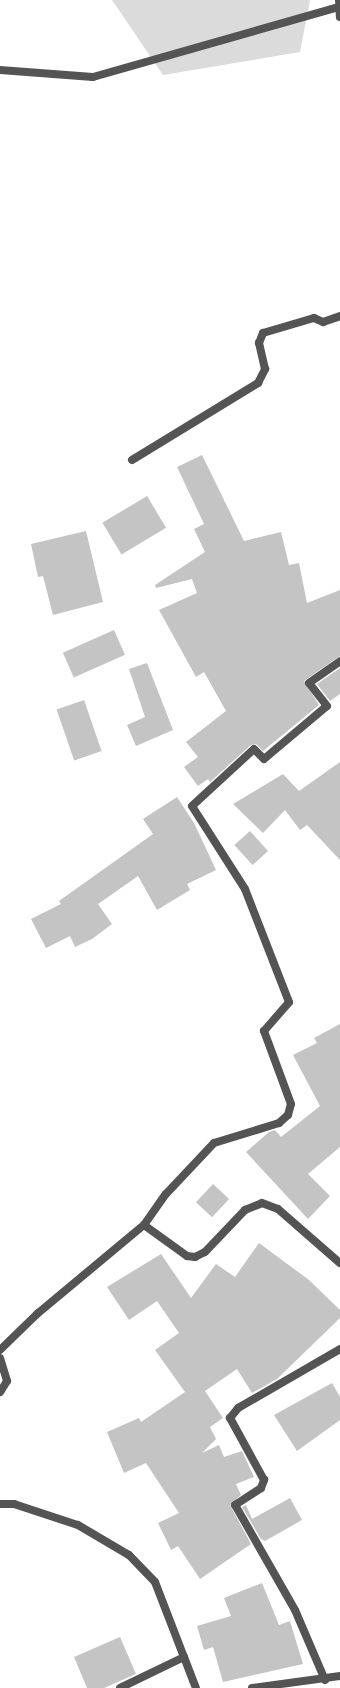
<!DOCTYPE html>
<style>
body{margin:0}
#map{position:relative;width:340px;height:1688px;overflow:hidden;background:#fff;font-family:Lato,sans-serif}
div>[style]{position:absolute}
.green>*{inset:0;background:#dbdbdb}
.building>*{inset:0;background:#c4c4c4;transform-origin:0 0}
.service>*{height:8px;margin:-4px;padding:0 4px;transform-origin:4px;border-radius:4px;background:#545454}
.minor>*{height:8px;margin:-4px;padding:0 4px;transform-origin:4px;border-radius:4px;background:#545454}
.tertiary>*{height:8px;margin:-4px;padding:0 4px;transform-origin:4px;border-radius:4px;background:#545454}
span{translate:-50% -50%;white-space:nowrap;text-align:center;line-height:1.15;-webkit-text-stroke:3px #fff;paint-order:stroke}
</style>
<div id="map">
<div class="green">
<i style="clip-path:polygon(112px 0,310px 0,300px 52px,163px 75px)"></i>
</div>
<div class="building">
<i style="clip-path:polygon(202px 455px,244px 541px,281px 532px,289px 565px,299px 563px,307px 603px,340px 590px,340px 656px,304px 681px,319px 705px,263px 751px,256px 744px,251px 745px,210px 782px,208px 779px,198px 786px,184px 767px,198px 757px,186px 742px,226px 711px,204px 672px,196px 677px,159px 610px,197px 593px,192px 579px,156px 588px,155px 585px,205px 552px,194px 529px,204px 524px,177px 467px)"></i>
<i style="left:147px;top:496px;width:37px;height:52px;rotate:59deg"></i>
<i style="clip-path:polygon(86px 531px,103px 602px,53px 615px,43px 576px,38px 577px,31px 544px)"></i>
<i style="left:114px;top:630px;width:27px;height:56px;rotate:66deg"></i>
<i style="clip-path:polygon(147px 663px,173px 730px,136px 746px,127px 725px,145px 717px,129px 669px)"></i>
<i style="clip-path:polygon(340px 668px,340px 694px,330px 701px,317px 684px)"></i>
<i style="left:84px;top:700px;width:54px;height:29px;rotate:71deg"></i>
<i style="clip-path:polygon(340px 762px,340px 860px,307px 825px,300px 830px,285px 810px,263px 833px,233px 804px,283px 774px,299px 791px)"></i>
<i style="clip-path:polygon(177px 797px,194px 823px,216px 870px,187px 884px,190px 890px,157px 910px,138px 876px,98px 904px,112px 924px,92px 939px,75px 947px,70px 936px,46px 948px,31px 919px,61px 904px,59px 901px,153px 834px,143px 819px)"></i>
<i style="left:250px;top:831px;width:27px;height:21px;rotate:48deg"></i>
<i style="clip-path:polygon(340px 1024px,340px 1147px,308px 1174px,330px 1196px,308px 1219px,246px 1152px,269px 1132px,275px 1130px,281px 1137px,320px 1106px,293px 1055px,317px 1043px,314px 1038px)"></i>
<i style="left:213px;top:1184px;width:22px;height:25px;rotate:43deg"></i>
<i style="clip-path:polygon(259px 1243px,309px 1280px,340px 1310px,340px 1318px,277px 1379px,252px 1393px,237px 1369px,205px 1391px,223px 1418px,210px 1427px,216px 1439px,202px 1453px,219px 1445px,224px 1457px,242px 1451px,254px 1477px,236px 1484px,241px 1495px,230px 1505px,251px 1544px,200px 1579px,178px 1546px,171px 1550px,158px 1523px,179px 1513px,146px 1463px,124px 1473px,107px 1432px,139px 1418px,141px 1422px,185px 1392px,155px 1350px,179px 1333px,157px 1301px,129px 1320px,107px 1287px,161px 1254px,191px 1298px,216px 1264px,235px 1277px)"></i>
<i style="clip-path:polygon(332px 1383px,340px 1397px,340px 1420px,297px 1451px,274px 1415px)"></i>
<i style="clip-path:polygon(290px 1498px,302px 1520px,265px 1541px,261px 1539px,242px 1507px,246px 1505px,252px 1519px)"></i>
<i style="clip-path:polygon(262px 1583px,279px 1625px,290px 1621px,303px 1664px,223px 1682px,213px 1647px,204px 1650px,197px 1626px,231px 1616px,224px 1598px)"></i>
<i style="clip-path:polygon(120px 1637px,136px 1674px,104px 1688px,87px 1688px,74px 1657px)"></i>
</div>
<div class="service">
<i style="left:0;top:70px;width:93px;rotate:4.3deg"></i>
<i style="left:93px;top:77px;width:255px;rotate:-15.9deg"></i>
</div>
<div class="minor">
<i style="left:132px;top:460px;width:148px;rotate:-31.4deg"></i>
<i style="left:258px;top:383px;width:16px;rotate:-63deg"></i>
<i style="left:265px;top:369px;width:27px;rotate:-103deg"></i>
<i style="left:259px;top:343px;width:11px;rotate:-68deg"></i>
<i style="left:263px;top:333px;width:53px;rotate:-16.4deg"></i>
<i style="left:314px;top:318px;width:10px;rotate:24deg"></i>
<i style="left:323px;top:322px;width:18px;rotate:-19deg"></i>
<i style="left:144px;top:1225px;width:53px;rotate:35.8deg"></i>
<i style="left:187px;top:1256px;width:8px;rotate:7deg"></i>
<i style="left:195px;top:1257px;width:11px;rotate:-27deg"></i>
<i style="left:205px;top:1252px;width:58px;rotate:-46.4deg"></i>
<i style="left:245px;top:1210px;width:18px;rotate:-22deg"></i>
<i style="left:262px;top:1203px;width:17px;rotate:21deg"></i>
<i style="left:278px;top:1209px;width:82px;rotate:41.1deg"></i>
<i style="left:0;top:1350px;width:52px;rotate:-44.2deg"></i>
<i style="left:37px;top:1314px;width:139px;rotate:-39.8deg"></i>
<i style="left:144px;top:1225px;width:38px;rotate:-55deg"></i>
<i style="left:166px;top:1194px;width:70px;rotate:-46.7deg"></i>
<i style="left:214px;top:1143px;width:68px;rotate:-17.1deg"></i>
<i style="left:279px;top:1123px;width:12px;rotate:-42deg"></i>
<i style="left:288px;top:1115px;width:11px;rotate:-75deg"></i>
<i style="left:291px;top:1104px;width:78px;rotate:-110.3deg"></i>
<i style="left:264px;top:1031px;width:38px;rotate:-49deg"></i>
<i style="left:289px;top:1002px;width:121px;rotate:-111.3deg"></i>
<i style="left:245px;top:889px;width:98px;rotate:-122.6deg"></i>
<i style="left:192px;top:806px;width:84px;rotate:-42.6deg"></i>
<i style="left:254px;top:749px;width:14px;rotate:45deg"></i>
<i style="left:264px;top:759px;width:82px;rotate:-40.1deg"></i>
<i style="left:327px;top:706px;width:29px;rotate:-128deg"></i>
<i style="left:309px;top:683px;width:38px;rotate:-35deg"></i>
<i style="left:0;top:1358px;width:24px;rotate:73deg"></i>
<i style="left:7px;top:1381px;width:13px;rotate:122deg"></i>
<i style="left:0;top:1504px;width:14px"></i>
<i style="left:14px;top:1504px;width:67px;rotate:18.2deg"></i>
<i style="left:78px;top:1525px;width:59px;rotate:30.5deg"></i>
<i style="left:129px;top:1555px;width:37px;rotate:46deg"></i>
<i style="left:155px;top:1582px;width:80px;rotate:68.9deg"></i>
<i style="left:184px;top:1657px;width:71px;rotate:154.2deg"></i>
<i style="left:184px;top:1657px;width:33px;rotate:69deg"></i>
<i style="left:325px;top:1680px;width:76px;rotate:-113.2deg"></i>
<i style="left:295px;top:1610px;width:121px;rotate:-119.7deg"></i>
<i style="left:235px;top:1505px;width:31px;rotate:-33deg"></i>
<i style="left:261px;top:1488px;width:9px;rotate:-69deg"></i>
<i style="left:264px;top:1480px;width:71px;rotate:-118.7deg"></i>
<i style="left:230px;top:1418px;width:13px;rotate:-51deg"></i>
<i style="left:238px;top:1408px;width:118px;rotate:-30deg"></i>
<i style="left:252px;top:1688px;width:89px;rotate:-7.8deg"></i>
</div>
<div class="tertiary">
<i style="left:339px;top:0;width:17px;rotate:87deg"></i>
</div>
</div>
